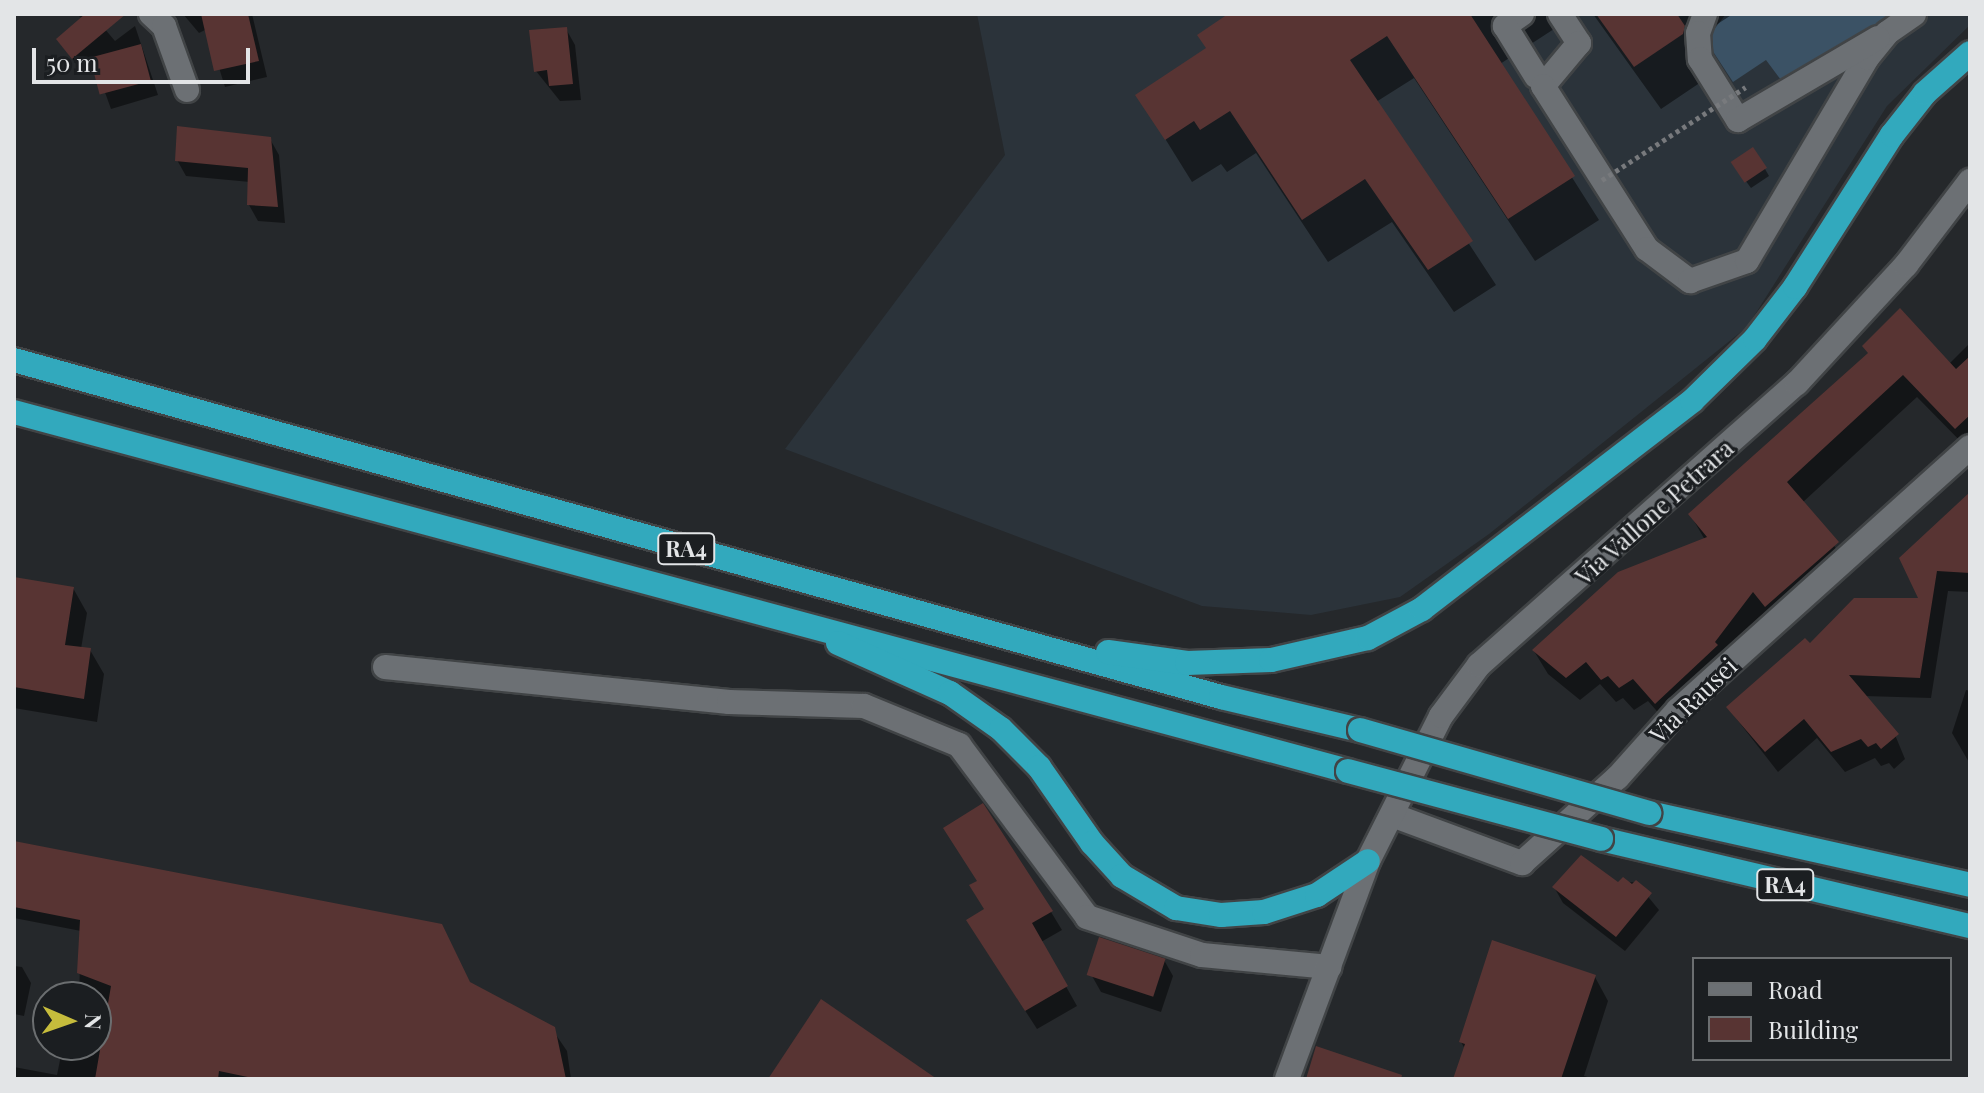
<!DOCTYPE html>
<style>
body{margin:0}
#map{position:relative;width:1984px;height:1093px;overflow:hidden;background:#25282b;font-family:"Playfair Display",serif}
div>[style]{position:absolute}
.built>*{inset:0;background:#2b333a}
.green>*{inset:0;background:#3b5265}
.shadow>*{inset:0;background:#0007}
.building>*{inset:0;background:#583433;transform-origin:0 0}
.roads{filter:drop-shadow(2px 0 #414446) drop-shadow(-2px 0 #414446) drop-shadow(0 2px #414446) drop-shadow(0 -2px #414446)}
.minor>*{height:24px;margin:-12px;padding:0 12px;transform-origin:12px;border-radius:12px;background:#6c7074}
.highway>*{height:24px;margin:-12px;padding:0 12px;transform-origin:12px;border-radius:12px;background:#32a9bd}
.path-bridge>*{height:5px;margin-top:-2.5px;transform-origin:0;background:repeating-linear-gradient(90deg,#787a7d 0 4px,transparent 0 8px)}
.bridges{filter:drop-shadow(2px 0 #414446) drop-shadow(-2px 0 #414446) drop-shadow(0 2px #414446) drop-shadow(0 -2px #414446)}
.highway-bridge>*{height:24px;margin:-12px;padding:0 12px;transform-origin:12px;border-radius:12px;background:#32a9bd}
span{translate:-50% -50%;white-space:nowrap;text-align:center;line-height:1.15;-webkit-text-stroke:6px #1b1e21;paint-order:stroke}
.shield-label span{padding:2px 6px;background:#1b1e21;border:2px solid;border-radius:6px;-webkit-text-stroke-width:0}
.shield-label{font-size:22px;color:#e3e5e7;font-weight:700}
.street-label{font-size:24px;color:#e3e5e7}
.frame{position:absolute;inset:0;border:16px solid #e3e5e7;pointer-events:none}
.legend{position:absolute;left:1692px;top:957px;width:260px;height:104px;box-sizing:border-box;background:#1b1e21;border:2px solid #6b6e70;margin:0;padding:10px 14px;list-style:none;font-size:24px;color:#e3e5e7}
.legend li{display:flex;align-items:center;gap:16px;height:40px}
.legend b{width:40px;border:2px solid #6b6e70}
.north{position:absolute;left:32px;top:981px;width:80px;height:80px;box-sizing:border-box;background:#1b1e21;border:2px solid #6b6e70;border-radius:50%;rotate:92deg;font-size:22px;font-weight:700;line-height:32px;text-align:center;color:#e3e5e7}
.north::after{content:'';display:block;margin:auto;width:28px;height:36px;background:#c6bc3c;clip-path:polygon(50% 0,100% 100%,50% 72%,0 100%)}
.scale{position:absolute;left:32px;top:48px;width:218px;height:36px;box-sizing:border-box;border:4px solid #e3e5e7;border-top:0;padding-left:10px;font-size:24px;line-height:28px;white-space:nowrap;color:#e3e5e7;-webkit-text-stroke:6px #1b1e21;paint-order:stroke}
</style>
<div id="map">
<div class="built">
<i style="clip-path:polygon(977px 14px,1970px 14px,1970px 25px,1887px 106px,1747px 327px,1489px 534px,1400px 597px,1311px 615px,1202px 606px,785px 449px,1005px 155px)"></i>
</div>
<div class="green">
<i style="clip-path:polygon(1726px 14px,1898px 14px,1784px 84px,1766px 60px,1733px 82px,1712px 50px,1712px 32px)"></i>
</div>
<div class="shadow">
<i style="clip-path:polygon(76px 14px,120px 14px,104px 28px,115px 41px,135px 26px,158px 95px,111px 109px,94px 62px,82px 72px,59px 40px,83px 19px)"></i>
<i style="clip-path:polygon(183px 14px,252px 14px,267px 77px,225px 87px,207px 29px,199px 33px)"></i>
<i style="clip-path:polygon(1232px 14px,1577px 14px,1500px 64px,1599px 220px,1535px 261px,1414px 78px,1376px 102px,1496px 285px,1454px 312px,1392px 222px,1328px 262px,1256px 153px,1227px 172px,1221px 164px,1192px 182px,1138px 95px,1208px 50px)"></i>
<i style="clip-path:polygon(1593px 14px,1733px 14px,1691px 41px,1707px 78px,1661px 109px)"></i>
<i style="clip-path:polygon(566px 29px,575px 45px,581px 100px,560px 101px,536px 71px)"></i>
<i style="clip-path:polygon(270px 139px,279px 155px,285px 223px,258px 221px,249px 205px,250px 182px,186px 176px,177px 160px)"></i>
<i style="clip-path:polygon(1737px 169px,1765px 169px,1769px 176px,1751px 188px)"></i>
<i style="clip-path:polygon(1970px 343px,1970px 451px,1917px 397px,1802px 503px,1850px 567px,1670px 726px,1648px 701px,1634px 710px,1623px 698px,1616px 702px,1600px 684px,1580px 700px,1548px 674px,1534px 651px,1705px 540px,1690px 514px,1868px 355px,1949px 364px)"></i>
<i style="clip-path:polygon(1970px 495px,1970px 592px,1948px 591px,1931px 698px,1864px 696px,1893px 730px,1905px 759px,1894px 769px,1889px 763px,1881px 766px,1875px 758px,1845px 772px,1817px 738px,1778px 772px,1728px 708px,1810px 646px,1921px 600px)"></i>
<i style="clip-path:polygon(14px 579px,73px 588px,87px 613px,81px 649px,90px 650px,104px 674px,97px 722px,14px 708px)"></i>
<i style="clip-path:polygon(1966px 690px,1970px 691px,1970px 764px,1952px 733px)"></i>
<i style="clip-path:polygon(14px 843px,470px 984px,550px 1026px,567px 1051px,571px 1079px,14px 1079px,14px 1067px,57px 1075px,63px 1045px,96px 1045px,96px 997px,79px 997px,81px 931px,14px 918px)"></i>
<i style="clip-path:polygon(979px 882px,1051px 912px,1062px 930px,1041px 942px,1077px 1006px,1037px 1029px,979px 939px,986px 910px)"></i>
<i style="clip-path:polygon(1636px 882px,1659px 910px,1625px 951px,1563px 903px,1554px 887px)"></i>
<i style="clip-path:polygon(1164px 960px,1173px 976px,1161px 1012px,1101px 992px,1092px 976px)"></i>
<i style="clip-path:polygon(14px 966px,22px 967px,31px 983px,24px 1016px,14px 1014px)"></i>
<i style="clip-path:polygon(1595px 977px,1608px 1001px,1584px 1076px,1594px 1079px,1455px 1079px,1465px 1049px,1461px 1042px)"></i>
</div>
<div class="building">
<i style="clip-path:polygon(85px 14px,126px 14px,72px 59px,56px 39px)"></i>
<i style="clip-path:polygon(201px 14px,248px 14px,259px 61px,214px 71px)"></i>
<i style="clip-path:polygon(1228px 14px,1470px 14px,1575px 176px,1508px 219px,1387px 36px,1350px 60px,1473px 241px,1428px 270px,1365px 179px,1302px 220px,1230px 111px,1200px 130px,1194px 121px,1165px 140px,1135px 95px,1206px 48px,1197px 35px)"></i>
<i style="clip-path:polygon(1596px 14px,1677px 14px,1685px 26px,1683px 34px,1634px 67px)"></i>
<i style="clip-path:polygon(567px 27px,573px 84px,549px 86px,547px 70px,534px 72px,529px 30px)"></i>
<i style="left:141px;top:44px;width:38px;height:53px;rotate:75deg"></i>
<i style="clip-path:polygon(177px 126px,271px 137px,278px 207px,247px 205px,248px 168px,175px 161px)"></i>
<i style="left:1753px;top:147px;width:25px;height:27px;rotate:56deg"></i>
<i style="clip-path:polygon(1900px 308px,1956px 369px,1970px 356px,1970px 415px,1955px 429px,1903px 375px,1787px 482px,1839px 542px,1765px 607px,1753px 592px,1715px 642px,1718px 645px,1655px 704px,1633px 679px,1619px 688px,1608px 676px,1601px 680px,1586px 662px,1566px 678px,1532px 650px,1618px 572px,1707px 537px,1688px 514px,1868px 353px,1862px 346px)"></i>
<i style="clip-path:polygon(1970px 492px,1970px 573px,1937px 571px,1920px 678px,1849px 675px,1899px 734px,1881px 749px,1876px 743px,1868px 747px,1861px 739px,1831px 752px,1804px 719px,1765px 752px,1726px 707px,1805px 638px,1810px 643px,1854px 598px,1918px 598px,1899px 558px)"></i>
<i style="clip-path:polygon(14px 577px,74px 587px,65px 645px,91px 648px,84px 699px,14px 687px)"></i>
<i style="clip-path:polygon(983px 803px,1053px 911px,1032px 923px,1068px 986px,1025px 1011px,966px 920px,984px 909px,969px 885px,977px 881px,943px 828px)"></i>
<i style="clip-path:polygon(14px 841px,442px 924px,470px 982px,555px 1027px,566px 1079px,257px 1079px,219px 1071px,218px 1079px,95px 1079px,111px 986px,77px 973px,80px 920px,14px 907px)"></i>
<i style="clip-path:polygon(1581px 855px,1618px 882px,1623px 877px,1632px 884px,1636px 880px,1652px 893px,1616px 937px,1552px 887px)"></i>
<i style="left:1099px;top:937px;width:70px;height:40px;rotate:18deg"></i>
<i style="clip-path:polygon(1492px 940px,1596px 975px,1561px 1079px,1453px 1079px,1465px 1044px,1459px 1042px)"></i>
<i style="clip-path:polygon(821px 999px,937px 1079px,768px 1079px)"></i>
<i style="clip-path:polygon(1316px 1046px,1402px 1075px,1401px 1079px,1306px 1079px)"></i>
</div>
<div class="roads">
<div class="minor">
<i style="left:151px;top:14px;width:18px;rotate:43deg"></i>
<i style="left:164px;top:26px;width:68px;rotate:70.2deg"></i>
<i style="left:1522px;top:14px;width:21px;rotate:145deg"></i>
<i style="left:1505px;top:26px;width:59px;rotate:58.2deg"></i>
<i style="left:1560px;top:14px;width:35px;rotate:57deg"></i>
<i style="left:1579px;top:43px;width:56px;rotate:129.9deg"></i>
<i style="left:1543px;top:86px;width:193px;rotate:57.5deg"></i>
<i style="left:1647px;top:249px;width:54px;rotate:36.7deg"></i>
<i style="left:1690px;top:281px;width:60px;rotate:-19.3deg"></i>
<i style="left:1747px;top:261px;width:236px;rotate:-59.4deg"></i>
<i style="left:1867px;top:58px;width:32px;rotate:-51deg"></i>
<i style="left:1887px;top:33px;width:33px;rotate:-35deg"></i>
<i style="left:1705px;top:14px;width:20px;rotate:110deg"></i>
<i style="left:1698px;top:33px;width:26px;rotate:86deg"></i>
<i style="left:1700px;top:59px;width:72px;rotate:58.1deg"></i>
<i style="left:1738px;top:120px;width:162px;rotate:-30.4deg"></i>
<i style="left:385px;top:667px;width:346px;rotate:5.8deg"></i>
<i style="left:729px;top:702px;width:135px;rotate:1.7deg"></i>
<i style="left:864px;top:706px;width:103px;rotate:22.3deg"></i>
<i style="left:959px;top:745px;width:214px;rotate:53.3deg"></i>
<i style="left:1087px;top:917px;width:121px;rotate:18.3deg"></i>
<i style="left:1202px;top:955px;width:128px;rotate:5.4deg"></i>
<i style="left:1392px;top:815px;width:139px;rotate:20.3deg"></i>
<i style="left:1522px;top:863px;width:129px;rotate:-41.9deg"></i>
<i style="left:1618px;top:777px;width:90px;rotate:-48.2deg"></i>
<i style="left:1678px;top:710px;width:393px;rotate:-42deg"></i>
<i style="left:1287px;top:1079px;width:233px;rotate:-69.6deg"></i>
<i style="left:1368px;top:861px;width:162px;rotate:-63.3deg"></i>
<i style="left:1441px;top:716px;width:64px;rotate:-53.3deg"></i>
<i style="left:1479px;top:665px;width:425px;rotate:-41.6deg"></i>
<i style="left:1797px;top:383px;width:161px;rotate:-47.3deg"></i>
<i style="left:1906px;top:265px;width:106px;rotate:-52.7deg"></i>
</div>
<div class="highway">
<i style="left:14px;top:360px;width:1253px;rotate:15.6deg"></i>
<i style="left:1221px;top:697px;width:143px;rotate:13.4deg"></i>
<i style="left:14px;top:412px;width:1381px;rotate:15.06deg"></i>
<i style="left:838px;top:643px;width:123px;rotate:24.1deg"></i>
<i style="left:950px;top:693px;width:62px;rotate:35.2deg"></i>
<i style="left:1001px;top:729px;width:54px;rotate:45deg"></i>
<i style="left:1039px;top:767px;width:93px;rotate:55.1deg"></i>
<i style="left:1092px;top:843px;width:45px;rotate:47.7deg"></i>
<i style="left:1122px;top:876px;width:63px;rotate:30.7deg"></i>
<i style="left:1176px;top:908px;width:46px;rotate:8.8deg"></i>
<i style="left:1221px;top:915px;width:43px;rotate:-4deg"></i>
<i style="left:1264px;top:912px;width:56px;rotate:-17.8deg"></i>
<i style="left:1317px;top:895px;width:61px;rotate:-33.7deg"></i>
<i style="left:1108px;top:652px;width:80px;rotate:7.9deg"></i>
<i style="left:1187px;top:663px;width:84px;rotate:-2deg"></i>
<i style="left:1271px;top:660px;width:99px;rotate:-12.8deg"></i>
<i style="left:1368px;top:638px;width:61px;rotate:-28.2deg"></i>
<i style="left:1422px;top:609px;width:341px;rotate:-37.6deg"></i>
<i style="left:1692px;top:401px;width:88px;rotate:-44.5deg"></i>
<i style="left:1755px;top:339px;width:66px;rotate:-52.4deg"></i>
<i style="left:1795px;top:287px;width:180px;rotate:-57.5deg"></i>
<i style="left:1892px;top:135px;width:53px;rotate:-51.8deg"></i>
<i style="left:1925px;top:93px;width:60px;rotate:-41.6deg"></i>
<i style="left:1649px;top:813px;width:329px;rotate:12.6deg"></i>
<i style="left:1601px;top:839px;width:379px;rotate:13.3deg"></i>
</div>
</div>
<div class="path-bridge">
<i style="left:1602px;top:180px;width:171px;rotate:-32.9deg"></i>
</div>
<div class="bridges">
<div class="highway-bridge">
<i style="left:1360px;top:730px;width:301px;rotate:16deg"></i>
<i style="left:1348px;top:771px;width:262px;rotate:15deg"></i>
</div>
</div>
<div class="shield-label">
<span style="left:686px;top:549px">RA4</span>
<span style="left:1785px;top:885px">RA4</span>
</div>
<div class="street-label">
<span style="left:1654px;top:512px;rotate:-42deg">Via Vallone Petrara</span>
<span style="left:1693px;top:700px;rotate:-44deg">Via Rausei</span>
</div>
<div class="frame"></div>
<ul class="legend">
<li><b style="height:10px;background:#6c7074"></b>Road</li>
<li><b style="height:22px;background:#583433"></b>Building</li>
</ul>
<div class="north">N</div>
<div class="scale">50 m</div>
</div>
